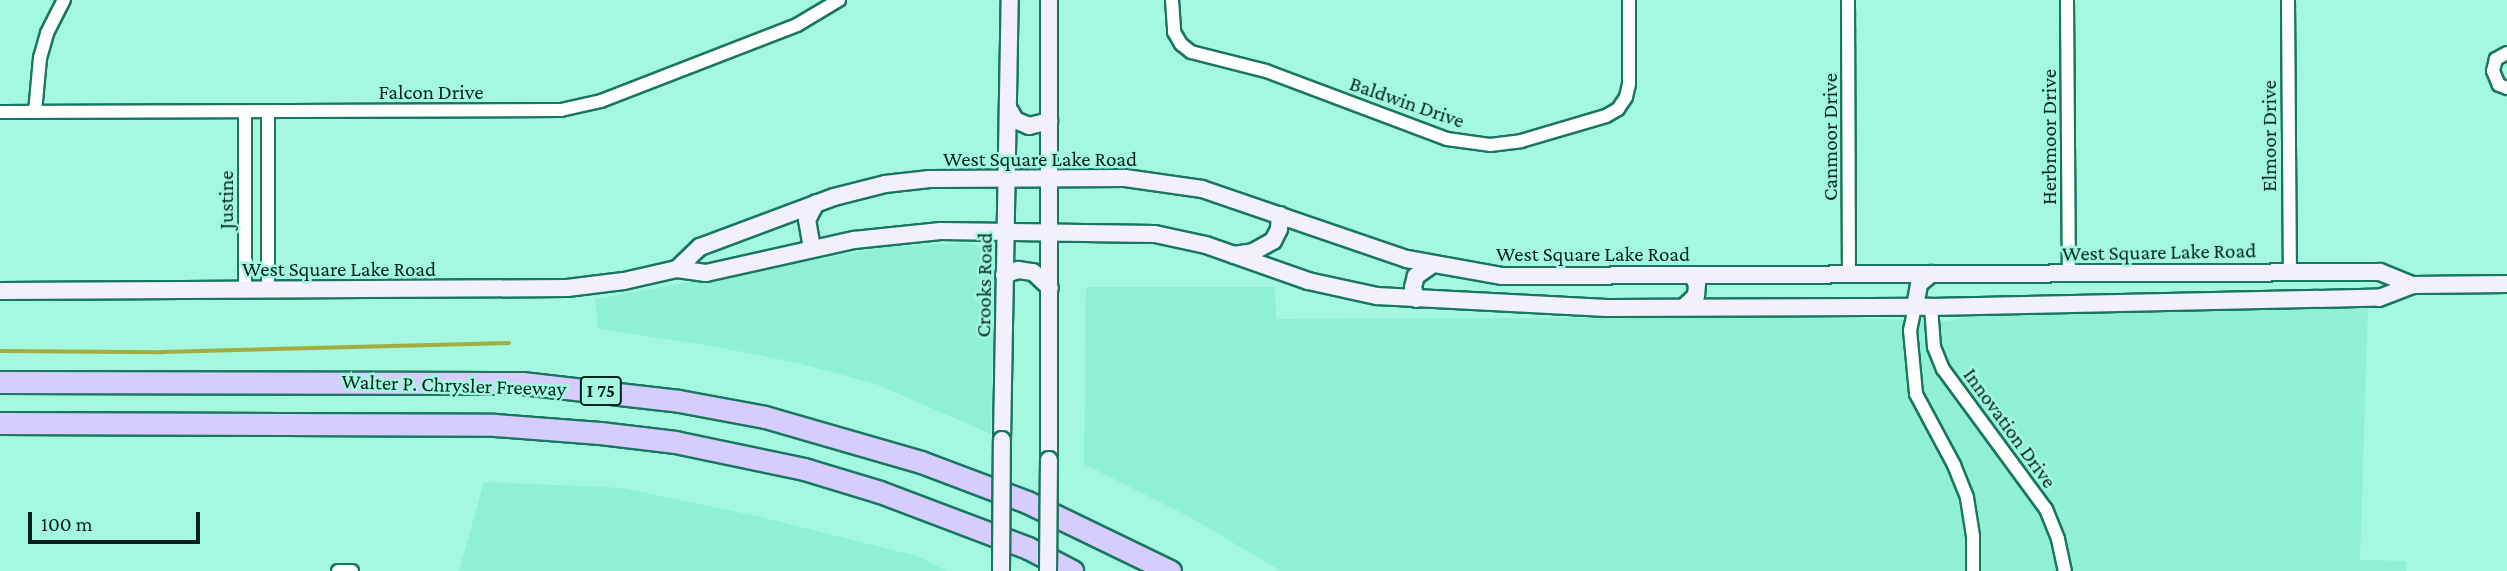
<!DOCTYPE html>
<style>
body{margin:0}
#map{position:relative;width:2507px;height:571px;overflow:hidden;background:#a3f8df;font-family:"Crimson Pro",serif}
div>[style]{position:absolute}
.built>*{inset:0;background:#90f0d4}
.stream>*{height:3.5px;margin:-1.75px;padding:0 1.75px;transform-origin:1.75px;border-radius:1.75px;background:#a3ac40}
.roads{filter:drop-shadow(2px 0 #187661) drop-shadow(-2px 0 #187661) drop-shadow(0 2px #187661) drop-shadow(0 -2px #187661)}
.street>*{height:12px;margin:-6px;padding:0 6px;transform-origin:6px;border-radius:6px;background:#fff}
.secondary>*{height:16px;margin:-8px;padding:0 8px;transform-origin:8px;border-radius:8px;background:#f3f0fe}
.highway>*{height:21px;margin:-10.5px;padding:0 10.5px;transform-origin:10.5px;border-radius:10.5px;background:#d6cdfc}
.bridges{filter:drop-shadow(2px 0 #187661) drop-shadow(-2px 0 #187661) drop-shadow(0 2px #187661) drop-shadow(0 -2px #187661)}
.secondary-bridge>*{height:16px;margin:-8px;padding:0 8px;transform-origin:8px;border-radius:8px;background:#f3f0fe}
span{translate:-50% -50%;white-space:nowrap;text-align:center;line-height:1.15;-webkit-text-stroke:5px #a3f8df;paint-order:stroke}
.shield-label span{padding:2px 5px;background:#a3f8df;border:2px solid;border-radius:5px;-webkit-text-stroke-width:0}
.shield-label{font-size:19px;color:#00241b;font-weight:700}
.street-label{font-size:21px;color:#00241b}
.scale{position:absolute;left:28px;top:512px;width:172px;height:32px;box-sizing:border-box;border:4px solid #00241b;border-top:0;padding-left:9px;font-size:21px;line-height:24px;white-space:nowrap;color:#00241b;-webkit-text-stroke:5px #a3f8df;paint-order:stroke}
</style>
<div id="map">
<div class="built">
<i style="clip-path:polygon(967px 243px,988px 249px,994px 260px,991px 434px,876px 384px,798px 363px,706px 345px,598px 329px,595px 299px,886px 247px)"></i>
<i style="clip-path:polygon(1086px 287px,1275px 287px,1276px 319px,1798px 317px,1946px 321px,1994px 313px,2368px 305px,2360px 560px,2406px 561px,2406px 571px,1281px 571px,1190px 517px,1084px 464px)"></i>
<i style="clip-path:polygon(484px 482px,623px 488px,761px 517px,917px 556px,946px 571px,459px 571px)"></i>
</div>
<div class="stream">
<i style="left:0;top:351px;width:163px;rotate:0.4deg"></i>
<i style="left:163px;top:352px;width:346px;rotate:-1.5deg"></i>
</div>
<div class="roads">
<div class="street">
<i style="left:1172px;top:0;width:32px;rotate:86deg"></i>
<i style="left:1174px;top:32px;width:14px;rotate:60deg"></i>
<i style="left:1181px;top:44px;width:13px;rotate:39deg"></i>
<i style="left:1191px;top:52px;width:77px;rotate:14.2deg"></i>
<i style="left:1266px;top:71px;width:193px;rotate:20.6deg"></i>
<i style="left:1447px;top:139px;width:43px;rotate:7.9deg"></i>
<i style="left:1490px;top:145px;width:31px;rotate:-7deg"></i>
<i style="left:1521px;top:141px;width:89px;rotate:-16.4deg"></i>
<i style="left:1606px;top:116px;width:14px;rotate:-30deg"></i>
<i style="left:1618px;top:109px;width:14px;rotate:-56deg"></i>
<i style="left:1626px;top:97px;width:13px;rotate:-77deg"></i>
<i style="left:1629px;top:84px;width:84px;rotate:-90deg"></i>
<i style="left:1848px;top:0;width:274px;rotate:89.8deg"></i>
<i style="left:2067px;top:0;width:273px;rotate:89.6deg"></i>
<i style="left:2288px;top:0;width:272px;rotate:89.6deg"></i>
<i style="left:2507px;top:53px;width:13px;rotate:151deg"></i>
<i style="left:2496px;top:59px;width:12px;rotate:104deg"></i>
<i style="left:2493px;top:71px;width:15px;rotate:67deg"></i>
<i style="left:2499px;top:85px;width:9px;rotate:21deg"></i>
<i style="left:0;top:112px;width:561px;rotate:-0.2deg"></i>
<i style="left:561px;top:110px;width:41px;rotate:-12.7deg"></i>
<i style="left:601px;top:101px;width:210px;rotate:-21.2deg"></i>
<i style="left:797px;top:25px;width:49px;rotate:-30.8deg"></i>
<i style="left:35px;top:112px;width:54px;rotate:-84.7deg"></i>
<i style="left:40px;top:58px;width:26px;rotate:-74deg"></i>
<i style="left:47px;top:33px;width:37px;rotate:-63deg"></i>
<i style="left:245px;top:112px;width:177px;rotate:90deg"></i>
<i style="left:268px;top:112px;width:177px;rotate:90deg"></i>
<i style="left:1915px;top:307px;width:24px;rotate:102deg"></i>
<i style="left:1910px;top:330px;width:64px;rotate:84.6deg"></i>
<i style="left:1916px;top:394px;width:81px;rotate:61.8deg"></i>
<i style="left:1954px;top:465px;width:35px;rotate:68deg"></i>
<i style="left:1967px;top:498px;width:38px;rotate:81deg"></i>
<i style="left:1973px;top:536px;width:35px;rotate:90deg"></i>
<i style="left:1931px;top:307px;width:40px;rotate:85.7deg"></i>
<i style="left:1934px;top:347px;width:24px;rotate:68deg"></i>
<i style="left:1943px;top:369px;width:174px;rotate:53.7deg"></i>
<i style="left:2046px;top:509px;width:32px;rotate:68deg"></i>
<i style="left:2058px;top:539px;width:33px;rotate:78deg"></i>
<i style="left:338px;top:571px;width:14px"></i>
</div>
<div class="secondary">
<i style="left:1010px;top:111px;width:10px;rotate:61deg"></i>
<i style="left:1015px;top:120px;width:15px;rotate:23deg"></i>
<i style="left:1029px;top:126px;width:21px;rotate:-14deg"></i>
<i style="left:812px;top:248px;width:28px;rotate:-100deg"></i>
<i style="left:807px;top:220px;width:19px;rotate:-62deg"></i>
<i style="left:1234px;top:255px;width:19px;rotate:-9deg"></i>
<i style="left:1253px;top:252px;width:23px;rotate:-29deg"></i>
<i style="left:1273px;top:241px;width:13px;rotate:-63deg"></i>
<i style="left:1279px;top:229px;width:14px;rotate:-86deg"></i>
<i style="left:677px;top:269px;width:32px;rotate:-44deg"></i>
<i style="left:700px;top:247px;width:143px;rotate:-20.5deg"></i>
<i style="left:834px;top:197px;width:53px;rotate:-14.3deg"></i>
<i style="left:885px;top:184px;width:45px;rotate:-6.3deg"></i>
<i style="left:930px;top:179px;width:195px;rotate:-0.3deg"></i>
<i style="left:1125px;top:178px;width:78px;rotate:8.1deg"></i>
<i style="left:1202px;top:189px;width:217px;rotate:18.9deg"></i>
<i style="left:1407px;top:259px;width:97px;rotate:10.1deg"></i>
<i style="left:1502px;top:276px;width:878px;rotate:-0.26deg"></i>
<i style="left:2380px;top:272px;width:35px;rotate:22deg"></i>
<i style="left:1004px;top:275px;width:15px;rotate:-20deg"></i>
<i style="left:1018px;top:270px;width:15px;rotate:8deg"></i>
<i style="left:1033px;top:272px;width:23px;rotate:43deg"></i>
<i style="left:0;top:291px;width:567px;rotate:-0.3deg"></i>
<i style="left:567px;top:288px;width:57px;rotate:-7deg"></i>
<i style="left:624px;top:281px;width:54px;rotate:-12.8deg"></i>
<i style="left:677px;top:269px;width:29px;rotate:8deg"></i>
<i style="left:706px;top:273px;width:152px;rotate:-12.6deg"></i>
<i style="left:854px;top:240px;width:87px;rotate:-5.9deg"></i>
<i style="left:941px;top:231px;width:214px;rotate:0.8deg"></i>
<i style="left:1155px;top:234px;width:52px;rotate:12.2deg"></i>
<i style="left:1206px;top:245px;width:108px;rotate:19.4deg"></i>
<i style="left:1308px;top:281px;width:71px;rotate:12.3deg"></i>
<i style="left:1377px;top:296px;width:230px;rotate:3deg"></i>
<i style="left:1607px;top:308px;width:324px;rotate:-0.2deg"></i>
<i style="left:1931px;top:307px;width:448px;rotate:-1.2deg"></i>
<i style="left:2379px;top:298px;width:36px;rotate:-21deg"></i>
<i style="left:2413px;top:285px;width:94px;rotate:-0.6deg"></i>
<i style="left:1416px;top:299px;width:12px;rotate:-104deg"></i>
<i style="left:1413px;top:287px;width:11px;rotate:-75deg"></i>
<i style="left:1416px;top:276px;width:19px;rotate:-35deg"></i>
<i style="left:1684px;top:307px;width:16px;rotate:-43deg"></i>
<i style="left:1696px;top:296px;width:12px;rotate:-85deg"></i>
<i style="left:1697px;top:284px;width:10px;rotate:-119deg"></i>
<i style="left:1915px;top:307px;width:23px;rotate:-80deg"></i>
<i style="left:1919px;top:284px;width:16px;rotate:-40deg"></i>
<i style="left:1002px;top:440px;width:440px;rotate:-89deg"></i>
<i style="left:1049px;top:460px;width:460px;rotate:-90deg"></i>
</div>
<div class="highway">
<i style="left:0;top:382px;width:522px;rotate:0.11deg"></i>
<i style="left:522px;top:383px;width:158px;rotate:6.5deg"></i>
<i style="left:679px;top:401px;width:87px;rotate:10.5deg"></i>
<i style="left:765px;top:417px;width:162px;rotate:16.1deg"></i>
<i style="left:921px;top:462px;width:113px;rotate:20.7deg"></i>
<i style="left:1027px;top:502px;width:159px;rotate:25.8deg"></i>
<i style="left:0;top:423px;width:495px;rotate:0.2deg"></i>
<i style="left:495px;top:425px;width:105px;rotate:4.4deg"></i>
<i style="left:600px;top:433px;width:76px;rotate:6.8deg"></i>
<i style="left:675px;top:442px;width:132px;rotate:11.8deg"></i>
<i style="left:804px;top:469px;width:79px;rotate:16.8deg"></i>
<i style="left:880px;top:492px;width:158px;rotate:20.7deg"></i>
<i style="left:1028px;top:548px;width:50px;rotate:27.6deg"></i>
</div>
</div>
<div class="bridges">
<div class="secondary-bridge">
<i style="left:1001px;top:571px;width:131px;rotate:-89.6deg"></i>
<i style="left:1048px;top:571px;width:111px;rotate:-89.5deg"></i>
</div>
</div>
<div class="shield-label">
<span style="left:601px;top:391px">I 75</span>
</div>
<div class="street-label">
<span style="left:431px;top:92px">Falcon Drive</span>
<span style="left:1407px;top:102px;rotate:19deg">Baldwin Drive</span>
<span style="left:2269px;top:136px;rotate:-90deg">Elmoor Drive</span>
<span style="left:1830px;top:137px;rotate:-90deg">Canmoor Drive</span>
<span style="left:2049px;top:137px;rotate:-90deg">Herbmoor Drive</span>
<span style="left:1040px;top:159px">West Square Lake Road</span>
<span style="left:226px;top:200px;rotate:-90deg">Justine</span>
<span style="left:2159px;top:252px;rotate:-1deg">West Square Lake Road</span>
<span style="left:1593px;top:254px">West Square Lake Road</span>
<span style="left:339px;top:269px">West Square Lake Road</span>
<span style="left:984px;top:285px;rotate:-89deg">Crooks Road</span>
<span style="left:454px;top:385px;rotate:2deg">Walter P. Chrysler Freeway</span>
<span style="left:2010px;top:428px;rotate:54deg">Innovation Drive</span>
</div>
<div class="scale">100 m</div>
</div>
